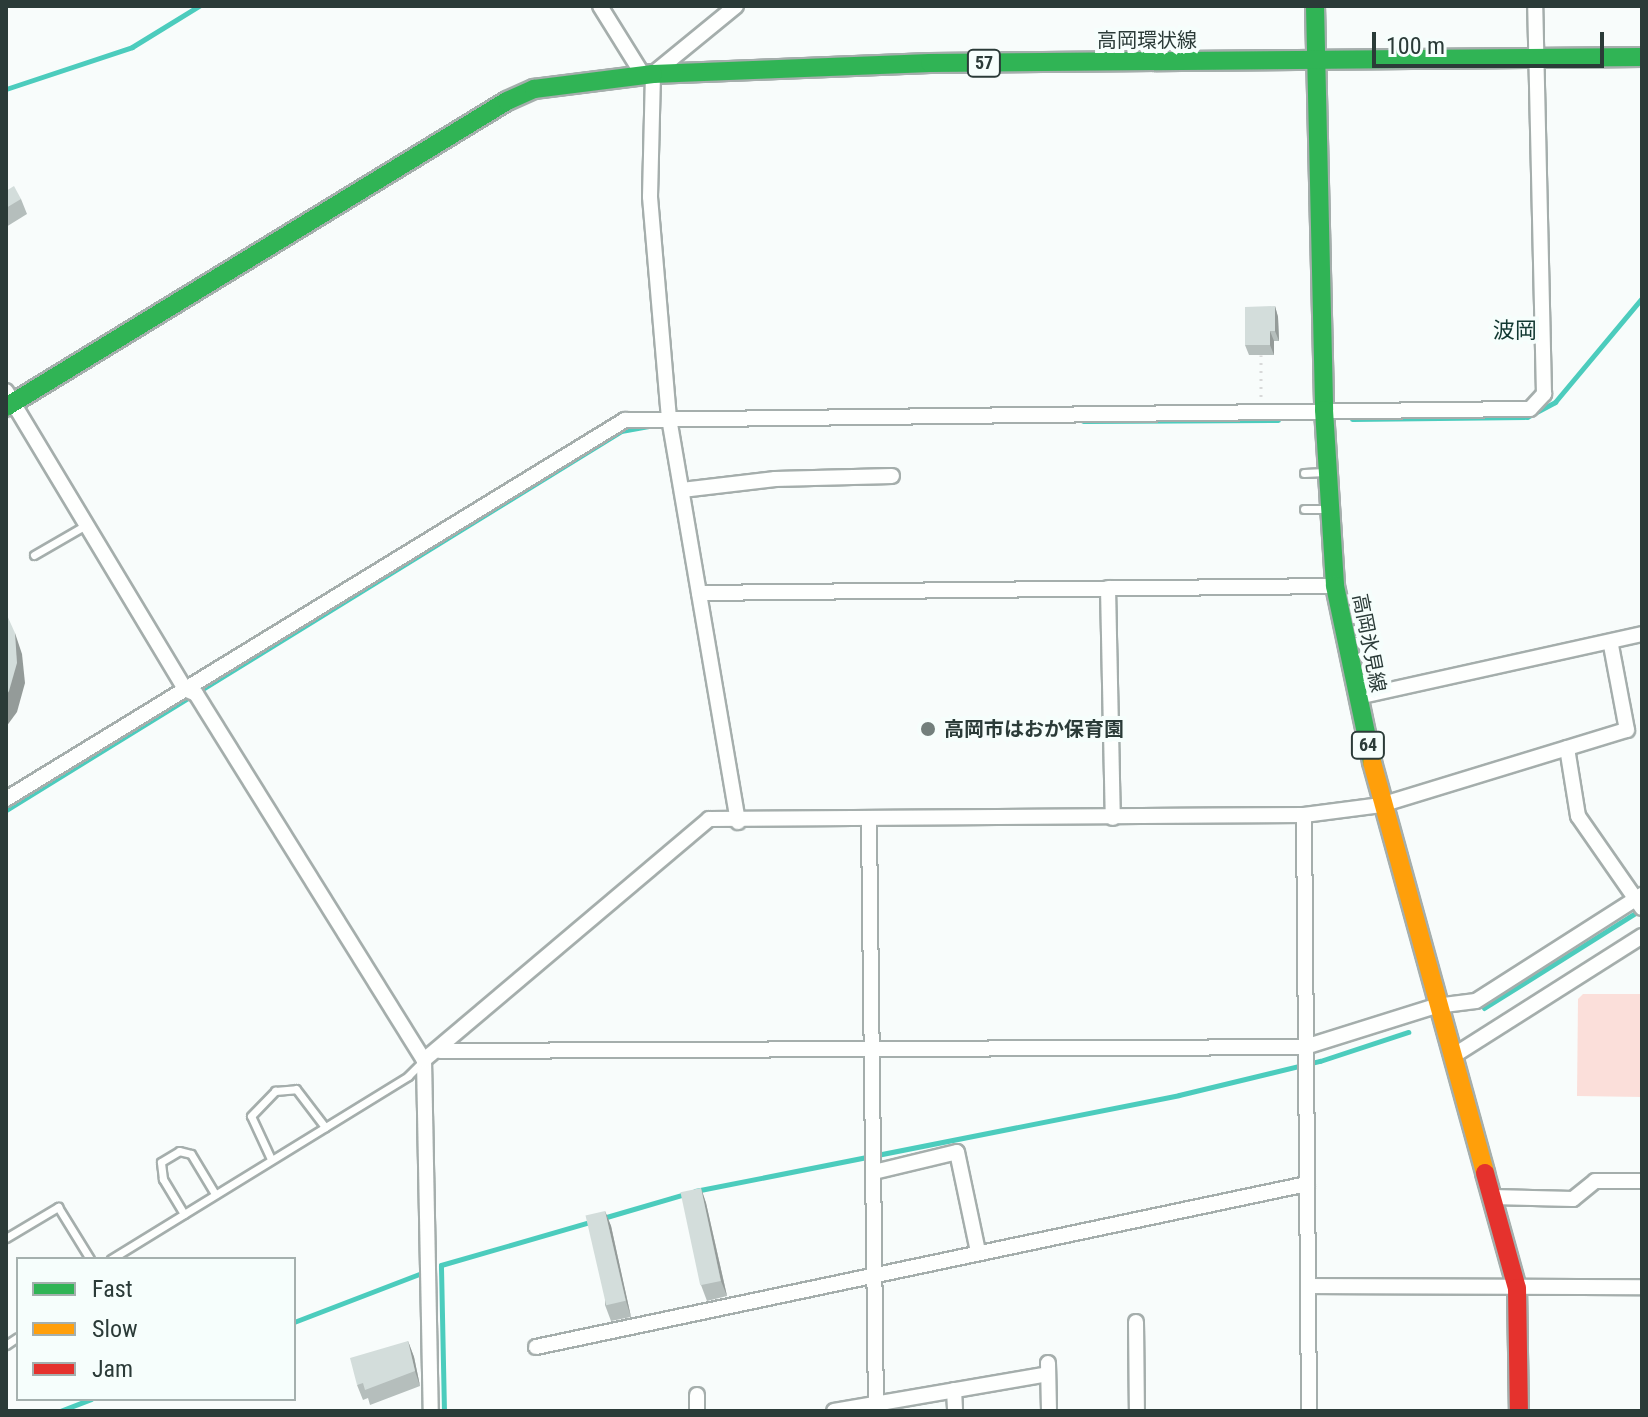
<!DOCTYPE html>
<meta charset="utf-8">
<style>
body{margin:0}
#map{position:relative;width:1648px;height:1417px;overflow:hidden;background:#f8fcfb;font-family:"Roboto Condensed","Noto Sans JP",sans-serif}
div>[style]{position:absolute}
.green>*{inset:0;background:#fbdfda}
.stream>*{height:5px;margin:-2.5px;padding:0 2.5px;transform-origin:2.5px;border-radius:2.5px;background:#4cccbd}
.path>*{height:3px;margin-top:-1.5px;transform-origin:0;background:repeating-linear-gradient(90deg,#d8d9d9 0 2px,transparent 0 8px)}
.roads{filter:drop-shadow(2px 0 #a5aeac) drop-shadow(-2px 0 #a5aeac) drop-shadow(0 2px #a5aeac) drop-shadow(0 -2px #a5aeac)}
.lane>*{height:7px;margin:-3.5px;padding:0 3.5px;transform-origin:3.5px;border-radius:3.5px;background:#fefffe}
.street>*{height:14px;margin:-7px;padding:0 7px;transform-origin:7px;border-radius:7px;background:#fefffe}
.fast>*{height:18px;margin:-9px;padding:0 9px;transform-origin:9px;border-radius:9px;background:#30b455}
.slow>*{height:18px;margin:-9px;padding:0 9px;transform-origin:9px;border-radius:9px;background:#ff9f0a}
.jam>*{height:18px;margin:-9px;padding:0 9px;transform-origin:9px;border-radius:9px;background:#e5322d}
.wall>*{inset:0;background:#b5bebc}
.shaded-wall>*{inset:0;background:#949b99}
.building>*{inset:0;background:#d3dddb;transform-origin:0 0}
.dots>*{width:22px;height:22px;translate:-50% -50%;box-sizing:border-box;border:4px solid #f6fefc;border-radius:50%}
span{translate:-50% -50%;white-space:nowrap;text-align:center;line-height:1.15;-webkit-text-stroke:8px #f6fefc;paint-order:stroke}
.shield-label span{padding:2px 6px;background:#f6fefc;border:2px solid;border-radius:6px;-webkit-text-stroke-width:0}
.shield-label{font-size:18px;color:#2b3b38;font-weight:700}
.street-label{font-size:20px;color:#2b3b38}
.poi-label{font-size:20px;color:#2b3b38;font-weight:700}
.left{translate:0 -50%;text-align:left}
.neighbourhood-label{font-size:22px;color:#123932}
.frame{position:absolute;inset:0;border:8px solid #2b3b38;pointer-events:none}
.legend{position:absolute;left:16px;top:1257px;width:280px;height:144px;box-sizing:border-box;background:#f6fefc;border:2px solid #a5b0ae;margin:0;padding:10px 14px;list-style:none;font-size:24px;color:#2b3b38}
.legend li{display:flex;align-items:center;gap:16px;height:40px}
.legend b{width:40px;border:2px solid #a5b0ae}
.scale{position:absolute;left:1372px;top:32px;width:232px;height:36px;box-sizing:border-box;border:4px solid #2b3b38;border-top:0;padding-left:10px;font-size:24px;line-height:28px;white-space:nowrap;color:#2b3b38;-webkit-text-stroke:6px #f6fefc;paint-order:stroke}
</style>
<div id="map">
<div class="green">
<i style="clip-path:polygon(1583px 994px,1642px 994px,1642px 1097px,1577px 1096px,1578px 999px)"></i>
</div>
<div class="stream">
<i style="left:6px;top:89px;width:133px;rotate:-18.4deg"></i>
<i style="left:132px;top:47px;width:79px;rotate:-31.5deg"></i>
<i style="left:1352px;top:419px;width:175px;rotate:-0.7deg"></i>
<i style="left:1527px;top:417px;width:32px;rotate:-28deg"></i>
<i style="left:1555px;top:402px;width:136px;rotate:-50.1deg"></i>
<i style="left:1083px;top:421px;width:195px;rotate:-0.3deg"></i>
<i style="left:6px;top:810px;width:722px;rotate:-31.64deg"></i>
<i style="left:621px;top:431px;width:28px;rotate:-10deg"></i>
<i style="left:1484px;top:1008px;width:177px;rotate:-32.1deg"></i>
<i style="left:695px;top:1191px;width:493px;rotate:-11.2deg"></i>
<i style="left:1179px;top:1095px;width:145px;rotate:-13.6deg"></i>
<i style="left:1320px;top:1061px;width:93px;rotate:-18.2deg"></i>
<i style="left:603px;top:1218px;width:85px;rotate:-16.3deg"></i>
<i style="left:294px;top:1322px;width:134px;rotate:-21deg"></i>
<i style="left:60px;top:1411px;width:33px;rotate:-21deg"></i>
<i style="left:444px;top:1411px;width:146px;rotate:-91.2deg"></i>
<i style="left:441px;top:1265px;width:158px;rotate:-16.1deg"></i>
</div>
<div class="path">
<i style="left:1261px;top:355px;width:43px;rotate:90deg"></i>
</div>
<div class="roads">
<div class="lane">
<i style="left:1304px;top:473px;width:21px;rotate:-3deg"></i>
<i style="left:1304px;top:509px;width:22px"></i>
<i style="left:34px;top:555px;width:58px;rotate:-30.1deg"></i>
<i style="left:271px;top:1159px;width:47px;rotate:-114.9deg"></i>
<i style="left:251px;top:1116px;width:35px;rotate:-46deg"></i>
<i style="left:275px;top:1091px;width:21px;rotate:-5deg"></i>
<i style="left:296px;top:1089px;width:48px;rotate:52.7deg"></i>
<i style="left:184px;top:1214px;width:41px;rotate:-121deg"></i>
<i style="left:163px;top:1179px;width:17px;rotate:-97deg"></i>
<i style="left:161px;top:1162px;width:21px;rotate:-31deg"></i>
<i style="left:179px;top:1151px;width:12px;rotate:14deg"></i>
<i style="left:191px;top:1154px;width:47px;rotate:59deg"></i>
<i style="left:6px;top:1238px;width:61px;rotate:-30.8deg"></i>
<i style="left:58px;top:1207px;width:61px;rotate:58.4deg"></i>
<i style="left:111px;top:1259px;width:349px;rotate:-31.6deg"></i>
<i style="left:408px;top:1076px;width:21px;rotate:-45deg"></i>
<i style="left:6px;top:1345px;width:14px;rotate:-34deg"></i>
</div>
<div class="street">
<i style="left:600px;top:6px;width:81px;rotate:58.1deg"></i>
<i style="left:736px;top:6px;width:107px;rotate:140.7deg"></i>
<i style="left:653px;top:74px;width:123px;rotate:91.4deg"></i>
<i style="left:650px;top:197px;width:222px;rotate:85.1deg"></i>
<i style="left:669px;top:418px;width:410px;rotate:80.3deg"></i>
<i style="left:6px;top:391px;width:348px;rotate:59deg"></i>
<i style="left:185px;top:689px;width:12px;rotate:24deg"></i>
<i style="left:196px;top:694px;width:431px;rotate:58.1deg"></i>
<i style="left:424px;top:1060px;width:351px;rotate:88.9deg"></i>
<i style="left:682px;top:490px;width:94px;rotate:-6.7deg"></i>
<i style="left:775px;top:479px;width:117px;rotate:-1.5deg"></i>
<i style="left:1108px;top:588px;width:230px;rotate:88.8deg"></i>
<i style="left:699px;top:593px;width:636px;rotate:-0.63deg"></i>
<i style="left:1358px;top:697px;width:291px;rotate:-12.5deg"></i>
<i style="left:1567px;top:748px;width:69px;rotate:80.8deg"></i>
<i style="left:1578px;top:816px;width:112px;rotate:55.2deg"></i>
<i style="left:6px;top:799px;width:726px;rotate:-31.48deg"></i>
<i style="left:625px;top:420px;width:905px;rotate:-0.7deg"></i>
<i style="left:1530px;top:409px;width:21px;rotate:-47deg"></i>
<i style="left:1544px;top:394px;width:388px;rotate:-91.3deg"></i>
<i style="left:1304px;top:815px;width:596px;rotate:89.52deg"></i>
<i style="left:869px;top:822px;width:589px;rotate:89.32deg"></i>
<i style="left:440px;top:1051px;width:865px;rotate:-0.26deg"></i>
<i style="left:1305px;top:1047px;width:137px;rotate:-17.4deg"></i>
<i style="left:1436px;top:1006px;width:40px;rotate:-7.1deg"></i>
<i style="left:1476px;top:1001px;width:197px;rotate:-32.6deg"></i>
<i style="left:1453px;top:1056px;width:224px;rotate:-32.4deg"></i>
<i style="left:424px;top:1060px;width:373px;rotate:-40.2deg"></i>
<i style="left:709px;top:819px;width:595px;rotate:-0.39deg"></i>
<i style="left:1304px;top:815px;width:78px;rotate:-7.4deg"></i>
<i style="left:1381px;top:805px;width:257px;rotate:-17deg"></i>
<i style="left:1627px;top:730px;width:86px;rotate:-100.7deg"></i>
<i style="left:874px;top:1172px;width:85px;rotate:-13.5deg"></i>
<i style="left:957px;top:1152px;width:102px;rotate:78.1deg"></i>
<i style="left:1492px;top:1197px;width:81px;rotate:1.4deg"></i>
<i style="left:1573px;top:1199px;width:28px;rotate:-39deg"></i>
<i style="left:1595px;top:1181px;width:47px"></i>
<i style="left:1309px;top:1286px;width:333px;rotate:0.2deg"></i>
<i style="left:1136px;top:1322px;width:89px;rotate:89.4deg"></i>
<i style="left:536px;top:1347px;width:788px;rotate:-11.94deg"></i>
<i style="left:1048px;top:1363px;width:48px;rotate:88.8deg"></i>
<i style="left:954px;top:1390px;width:21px;rotate:87deg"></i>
<i style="left:697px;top:1395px;width:16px;rotate:90deg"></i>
<i style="left:834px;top:1411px;width:217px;rotate:-9.8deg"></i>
</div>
<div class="fast">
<i style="left:1315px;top:6px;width:404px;rotate:88.7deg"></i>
<i style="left:1324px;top:410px;width:176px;rotate:86.4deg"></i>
<i style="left:1335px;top:586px;width:180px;rotate:78.1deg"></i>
<i style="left:653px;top:74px;width:277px;rotate:-2.3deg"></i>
<i style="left:930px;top:63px;width:712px;rotate:-0.48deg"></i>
<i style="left:6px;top:407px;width:587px;rotate:-31.42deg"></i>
<i style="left:507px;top:101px;width:30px;rotate:-24deg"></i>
<i style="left:534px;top:89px;width:120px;rotate:-7.2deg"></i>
</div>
<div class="slow">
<i style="left:1372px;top:762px;width:426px;rotate:74.6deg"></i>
</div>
<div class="jam">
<i style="left:1485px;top:1173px;width:119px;rotate:74.5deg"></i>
<i style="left:1517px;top:1288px;width:123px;rotate:89.1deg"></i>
</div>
</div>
<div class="wall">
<i style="clip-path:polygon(6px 191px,21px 199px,27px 214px,6px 227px)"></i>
<i style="clip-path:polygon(1275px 306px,1278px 317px,1279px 341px,1274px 341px,1274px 355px,1249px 355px,1245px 345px)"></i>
<i style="clip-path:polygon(701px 1188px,706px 1203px,727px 1296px,707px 1301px,701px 1285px)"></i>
<i style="clip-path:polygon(605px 1211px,611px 1226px,631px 1317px,611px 1321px,605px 1305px)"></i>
<i style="clip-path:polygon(408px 1341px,414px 1357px,420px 1386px,370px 1405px,368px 1398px,363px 1400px,357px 1385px)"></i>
</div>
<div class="shaded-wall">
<i style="clip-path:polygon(1275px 306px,1278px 317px,1279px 341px,1275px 331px)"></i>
<i style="clip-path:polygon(1270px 331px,1274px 341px,1274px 355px,1270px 345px)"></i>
<i style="clip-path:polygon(15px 633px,22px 654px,25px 683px,17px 712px,6px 727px,6px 696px)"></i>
<i style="clip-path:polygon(701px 1188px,706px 1203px,727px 1296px,721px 1281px)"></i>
<i style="clip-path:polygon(605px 1211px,611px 1226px,631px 1317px,626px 1301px)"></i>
<i style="clip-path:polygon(408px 1341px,414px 1357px,420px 1386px,415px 1371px)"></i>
</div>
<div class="building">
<i style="clip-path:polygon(14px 186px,21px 199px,6px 208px,6px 191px)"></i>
<i style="clip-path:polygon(1275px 306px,1275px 331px,1270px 331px,1270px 345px,1245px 345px,1245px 307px)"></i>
<i style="clip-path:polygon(6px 613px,15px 633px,17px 663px,9px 691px,6px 696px)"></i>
<i style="left:701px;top:1188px;width:95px;height:21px;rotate:78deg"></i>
<i style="left:605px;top:1211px;width:92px;height:20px;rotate:77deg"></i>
<i style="clip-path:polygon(408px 1341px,415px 1371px,365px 1390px,363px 1383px,357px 1385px,350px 1358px)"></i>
</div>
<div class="dots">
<i style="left:928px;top:729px;background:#737f7c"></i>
</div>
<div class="shield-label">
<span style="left:984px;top:63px">57</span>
<span style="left:1368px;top:745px">64</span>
</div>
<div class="street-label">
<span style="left:1147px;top:40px">高岡環状線</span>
<span style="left:1369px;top:643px;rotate:79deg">高岡氷見線</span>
</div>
<div class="poi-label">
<span class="left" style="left:944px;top:729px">高岡市はおか保育園</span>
</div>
<div class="neighbourhood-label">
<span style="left:1515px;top:331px">波岡</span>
</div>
<div class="frame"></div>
<ul class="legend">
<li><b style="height:10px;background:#30b455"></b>Fast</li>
<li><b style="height:10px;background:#ff9f0a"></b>Slow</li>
<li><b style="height:10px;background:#e5322d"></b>Jam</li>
</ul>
<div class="scale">100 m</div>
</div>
